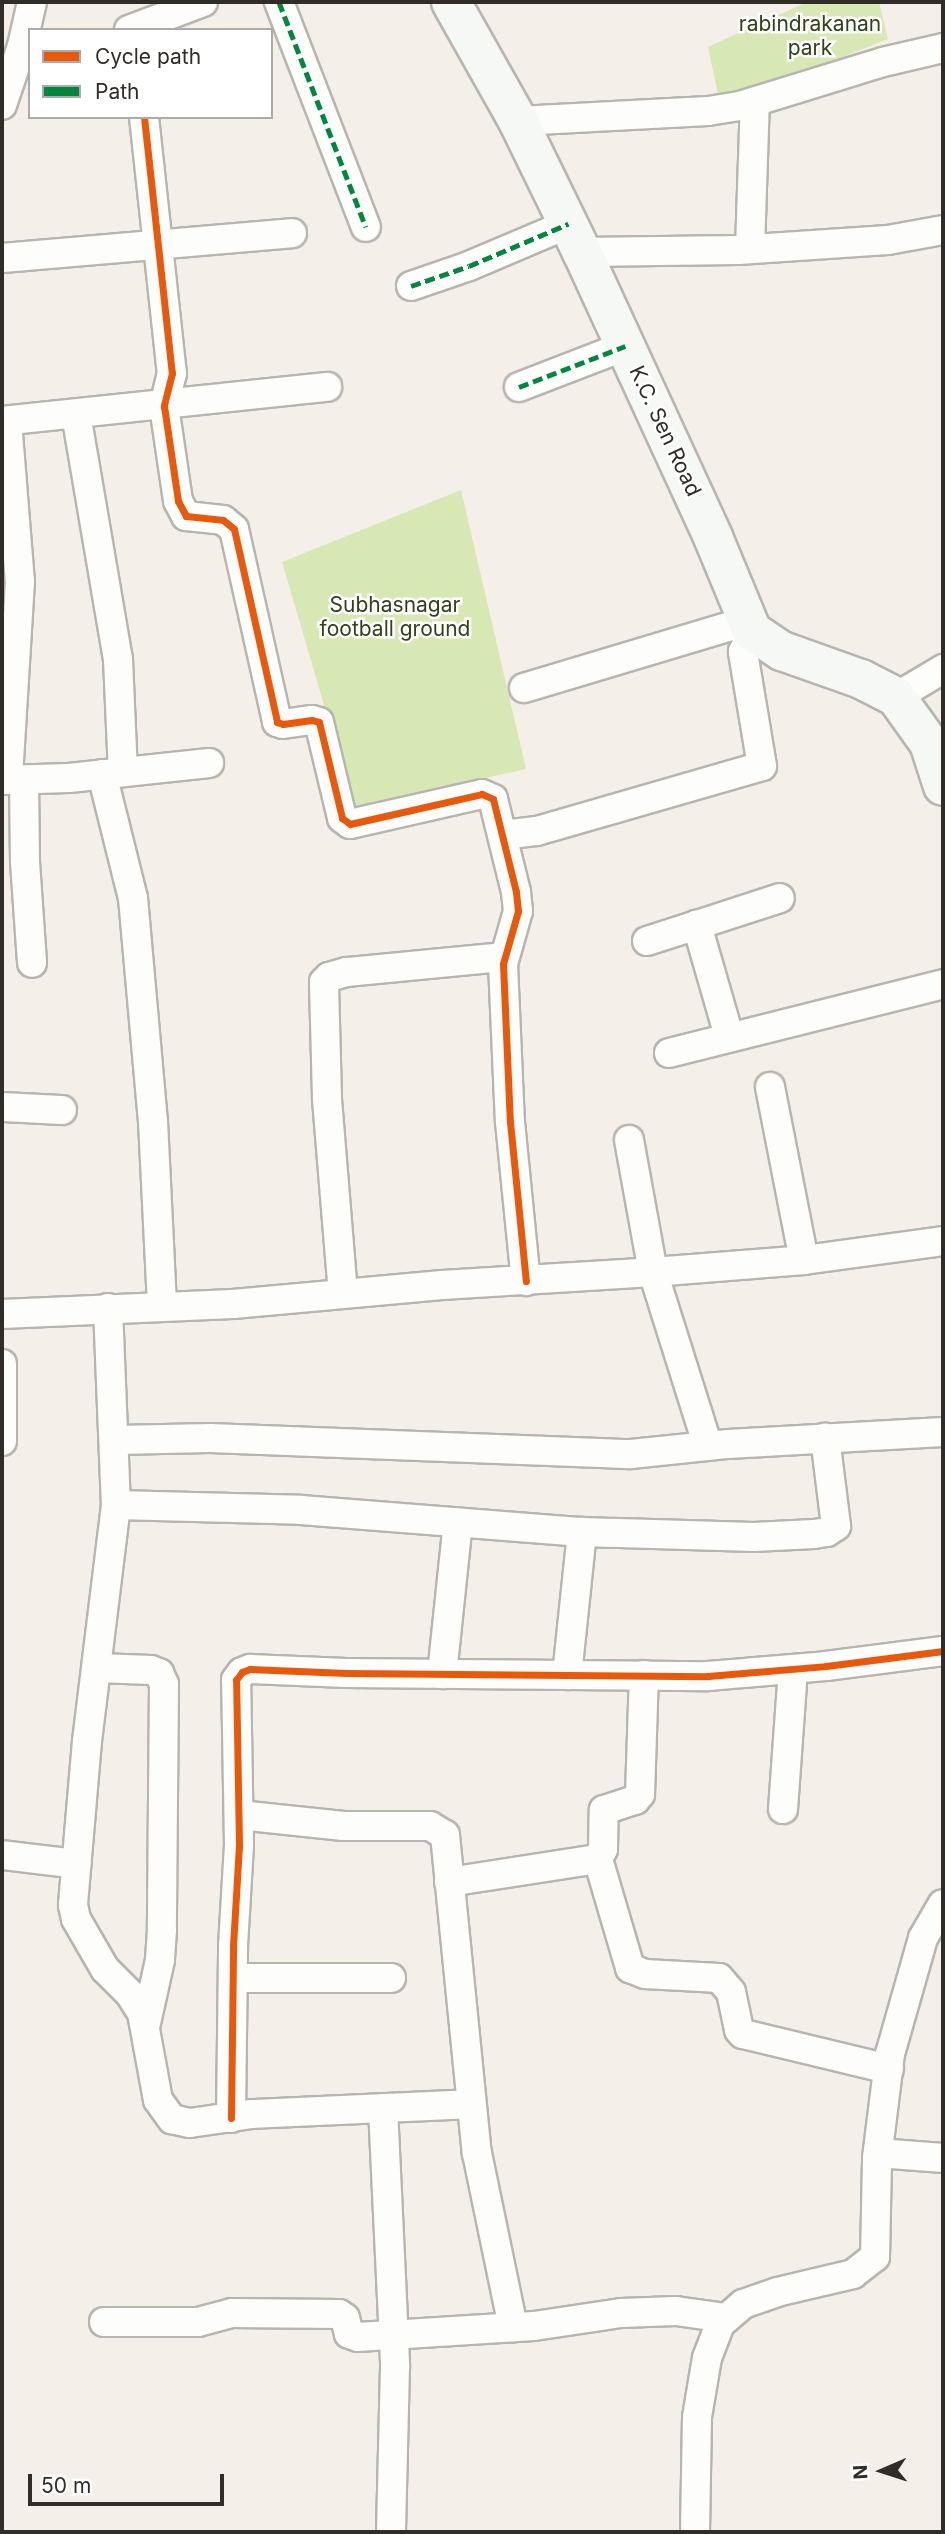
<!DOCTYPE html>
<style>
body{margin:0}
#map{position:relative;width:945px;height:2534px;overflow:hidden;background:#f4f0e9;font-family:Inter,sans-serif}
div>[style]{position:absolute}
.green>*{inset:0;background:#d7e8b4}
.roads{filter:drop-shadow(2px 0 #b8b5af) drop-shadow(-2px 0 #b8b5af) drop-shadow(0 2px #b8b5af) drop-shadow(0 -2px #b8b5af)}
.street>*{height:28px;margin:-14px;padding:0 14px;transform-origin:14px;border-radius:14px;background:#fdfdfc}
.secondary>*{height:38px;margin:-19px;padding:0 19px;transform-origin:19px;border-radius:19px;background:#f6f8f5}
.quiet>*{height:5px;margin-top:-2.5px;transform-origin:0;background:repeating-linear-gradient(90deg,#00873e 0 10px,transparent 0 15px)}
.cycleway>*{height:7px;margin:-3.5px;padding:0 3.5px;transform-origin:3.5px;border-radius:3.5px;background:#e8590c}
span{translate:-50% -50%;white-space:nowrap;text-align:center;line-height:1.15;-webkit-text-stroke:5px #fff;paint-order:stroke}
.park-label{font-size:21px;color:#33411b}
.street-label{font-size:21px;color:#302d28}
.frame{position:absolute;inset:0;border:4px solid #302d28;pointer-events:none}
.legend{position:absolute;left:28px;top:28px;width:245px;height:91px;box-sizing:border-box;background:#fff;border:2px solid #acaba9;margin:0;padding:9px 12px;list-style:none;font-size:21px;color:#302d28}
.legend li{display:flex;align-items:center;gap:14px;height:35px}
.legend b{width:35px;border:2px solid #acaba9}
.north{position:absolute;left:847px;top:2436px;width:70px;height:70px;-webkit-text-stroke:5px #fff;paint-order:stroke;rotate:267deg;font-size:19px;font-weight:700;line-height:28px;text-align:center;color:#302d28}
.north::after{content:'';display:block;margin:auto;width:24px;height:32px;background:#302d28;clip-path:polygon(50% 0,100% 100%,50% 72%,0 100%)}
.scale{position:absolute;left:28px;top:2474px;width:196px;height:32px;box-sizing:border-box;border:4px solid #302d28;border-top:0;padding-left:9px;font-size:21px;line-height:24px;white-space:nowrap;color:#302d28;-webkit-text-stroke:5px #fff;paint-order:stroke}
</style>
<div id="map">
<div class="green">
<i style="clip-path:polygon(807px 2px,879px 2px,888px 39px,810px 70px,719px 99px,708px 47px)"></i>
<i style="clip-path:polygon(461px 490px,526px 769px,354px 807px,282px 562px)"></i>
</div>
<div class="roads">
<div class="street">
<i style="left:279px;top:2px;width:241px;rotate:68.9deg"></i>
<i style="left:129px;top:30px;width:79px;rotate:-20.7deg"></i>
<i style="left:2px;top:105px;width:62px;rotate:-71.3deg"></i>
<i style="left:22px;top:46px;width:45px;rotate:-77.2deg"></i>
<i style="left:144px;top:117px;width:258px;rotate:83.8deg"></i>
<i style="left:172px;top:373px;width:34px;rotate:104deg"></i>
<i style="left:164px;top:406px;width:96px;rotate:81.6deg"></i>
<i style="left:178px;top:501px;width:17px;rotate:62deg"></i>
<i style="left:186px;top:516px;width:37px;rotate:6deg"></i>
<i style="left:223px;top:520px;width:14px;rotate:39deg"></i>
<i style="left:234px;top:529px;width:198px;rotate:77.4deg"></i>
<i style="left:277px;top:722px;width:6px;rotate:18deg"></i>
<i style="left:283px;top:724px;width:29px;rotate:-8deg"></i>
<i style="left:312px;top:720px;width:7px;rotate:16deg"></i>
<i style="left:319px;top:722px;width:99px;rotate:76.5deg"></i>
<i style="left:342px;top:818px;width:10px;rotate:37deg"></i>
<i style="left:350px;top:824px;width:135px;rotate:-12.8deg"></i>
<i style="left:482px;top:794px;width:12px;rotate:24deg"></i>
<i style="left:493px;top:799px;width:96px;rotate:76.1deg"></i>
<i style="left:516px;top:892px;width:19px;rotate:84deg"></i>
<i style="left:518px;top:911px;width:55px;rotate:105.8deg"></i>
<i style="left:503px;top:964px;width:158px;rotate:87.5deg"></i>
<i style="left:510px;top:1122px;width:160px;rotate:84.3deg"></i>
<i style="left:518px;top:121px;width:190px;rotate:-3deg"></i>
<i style="left:708px;top:111px;width:32px;rotate:-9deg"></i>
<i style="left:740px;top:106px;width:150px;rotate:-17.1deg"></i>
<i style="left:883px;top:62px;width:62px;rotate:-13.1deg"></i>
<i style="left:750px;top:249px;width:147px;rotate:-88.1deg"></i>
<i style="left:582px;top:252px;width:156px;rotate:-0.7deg"></i>
<i style="left:738px;top:250px;width:150px;rotate:-3.8deg"></i>
<i style="left:888px;top:240px;width:56px;rotate:-10.3deg"></i>
<i style="left:2px;top:258px;width:291px;rotate:-4.9deg"></i>
<i style="left:411px;top:286px;width:61px;rotate:-19deg"></i>
<i style="left:469px;top:266px;width:108px;rotate:-23deg"></i>
<i style="left:519px;top:387px;width:114px;rotate:-21.1deg"></i>
<i style="left:76px;top:414px;width:249px;rotate:80.3deg"></i>
<i style="left:118px;top:659px;width:113px;rotate:87.5deg"></i>
<i style="left:2px;top:421px;width:327px;rotate:-6deg"></i>
<i style="left:7px;top:421px;width:161px;rotate:85.4deg"></i>
<i style="left:20px;top:581px;width:199px;rotate:93.5deg"></i>
<i style="left:524px;top:688px;width:234px;rotate:-16.7deg"></i>
<i style="left:896px;top:697px;width:55px;rotate:-30.8deg"></i>
<i style="left:102px;top:774px;width:128px;rotate:76deg"></i>
<i style="left:133px;top:898px;width:224px;rotate:84.9deg"></i>
<i style="left:153px;top:1121px;width:185px;rotate:87.2deg"></i>
<i style="left:2px;top:780px;width:67px;rotate:-1.7deg"></i>
<i style="left:69px;top:778px;width:141px;rotate:-6.1deg"></i>
<i style="left:24px;top:780px;width:82px;rotate:89.3deg"></i>
<i style="left:25px;top:862px;width:101px;rotate:86deg"></i>
<i style="left:503px;top:835px;width:34px;rotate:-7deg"></i>
<i style="left:537px;top:831px;width:234px;rotate:-16.1deg"></i>
<i style="left:762px;top:766px;width:116px;rotate:-99.5deg"></i>
<i style="left:743px;top:652px;width:23px;rotate:-67deg"></i>
<i style="left:647px;top:941px;width:52px;rotate:-17.7deg"></i>
<i style="left:729px;top:1036px;width:116px;rotate:-106.1deg"></i>
<i style="left:697px;top:925px;width:87px;rotate:-18deg"></i>
<i style="left:669px;top:1053px;width:283px;rotate:-14.1deg"></i>
<i style="left:770px;top:1087px;width:176px;rotate:78.9deg"></i>
<i style="left:2px;top:1107px;width:60px;rotate:2.9deg"></i>
<i style="left:629px;top:1140px;width:134px;rotate:79.7deg"></i>
<i style="left:653px;top:1272px;width:182px;rotate:72.5deg"></i>
<i style="left:343px;top:1294px;width:197px;rotate:-94.7deg"></i>
<i style="left:327px;top:1098px;width:116px;rotate:-91.5deg"></i>
<i style="left:324px;top:982px;width:7px;rotate:-45deg"></i>
<i style="left:329px;top:977px;width:19px;rotate:-16deg"></i>
<i style="left:347px;top:972px;width:157px;rotate:-5.5deg"></i>
<i style="left:108px;top:1308px;width:197px;rotate:87.7deg"></i>
<i style="left:116px;top:1505px;width:238px;rotate:97deg"></i>
<i style="left:87px;top:1741px;width:165px;rotate:94.9deg"></i>
<i style="left:73px;top:1905px;width:14px;rotate:78deg"></i>
<i style="left:76px;top:1919px;width:58px;rotate:59.9deg"></i>
<i style="left:105px;top:1969px;width:35px;rotate:45deg"></i>
<i style="left:130px;top:1994px;width:22px;rotate:58deg"></i>
<i style="left:142px;top:2013px;width:88px;rotate:79.6deg"></i>
<i style="left:158px;top:2100px;width:24px;rotate:54deg"></i>
<i style="left:172px;top:2119px;width:18px;rotate:13deg"></i>
<i style="left:190px;top:2123px;width:63px;rotate:-8.3deg"></i>
<i style="left:252px;top:2114px;width:219px;rotate:-2.6deg"></i>
<i style="left:2px;top:1314px;width:231px;rotate:-2.5deg"></i>
<i style="left:233px;top:1304px;width:210px;rotate:-5.2deg"></i>
<i style="left:442px;top:1285px;width:211px;rotate:-3.5deg"></i>
<i style="left:653px;top:1272px;width:151px;rotate:-4.5deg"></i>
<i style="left:804px;top:1260px;width:140px;rotate:-7.8deg"></i>
<i style="left:2px;top:1364px;width:77px;rotate:90deg"></i>
<i style="left:116px;top:1440px;width:94px;rotate:-1.2deg"></i>
<i style="left:210px;top:1438px;width:421px;rotate:2.2deg"></i>
<i style="left:631px;top:1454px;width:98px;rotate:-5.9deg"></i>
<i style="left:728px;top:1444px;width:215px;rotate:-3.2deg"></i>
<i style="left:116px;top:1505px;width:185px;rotate:1.5deg"></i>
<i style="left:301px;top:1510px;width:282px;rotate:4.5deg"></i>
<i style="left:582px;top:1532px;width:172px;rotate:1.7deg"></i>
<i style="left:754px;top:1537px;width:60px;rotate:-2.9deg"></i>
<i style="left:814px;top:1534px;width:13px;rotate:-9deg"></i>
<i style="left:827px;top:1532px;width:11px;rotate:-34deg"></i>
<i style="left:836px;top:1526px;width:89px;rotate:-97.1deg"></i>
<i style="left:98px;top:1668px;width:53px;rotate:2.2deg"></i>
<i style="left:151px;top:1670px;width:9px;rotate:21deg"></i>
<i style="left:159px;top:1673px;width:12px;rotate:66deg"></i>
<i style="left:164px;top:1684px;width:246px;rotate:90.5deg"></i>
<i style="left:162px;top:1930px;width:30px;rotate:94deg"></i>
<i style="left:160px;top:1960px;width:65px;rotate:102.5deg"></i>
<i style="left:442px;top:1674px;width:152px;rotate:-84deg"></i>
<i style="left:567px;top:1675px;width:144px;rotate:-84deg"></i>
<i style="left:783px;top:1809px;width:140px;rotate:-85.9deg"></i>
<i style="left:239px;top:1815px;width:105px;rotate:6deg"></i>
<i style="left:343px;top:1826px;width:87px"></i>
<i style="left:430px;top:1826px;width:17px;rotate:31deg"></i>
<i style="left:445px;top:1835px;width:320px;rotate:84.3deg"></i>
<i style="left:477px;top:2153px;width:178px;rotate:78.3deg"></i>
<i style="left:2px;top:1855px;width:75px;rotate:6.9deg"></i>
<i style="left:598px;top:1859px;width:114px;rotate:73.6deg"></i>
<i style="left:630px;top:1968px;width:16px;rotate:22deg"></i>
<i style="left:645px;top:1974px;width:74px;rotate:3.1deg"></i>
<i style="left:719px;top:1978px;width:18px;rotate:49deg"></i>
<i style="left:731px;top:1992px;width:39px;rotate:78deg"></i>
<i style="left:739px;top:2030px;width:6px;rotate:45deg"></i>
<i style="left:743px;top:2034px;width:150px;rotate:13.5deg"></i>
<i style="left:449px;top:1882px;width:151px;rotate:-8.8deg"></i>
<i style="left:598px;top:1859px;width:11px;rotate:-63deg"></i>
<i style="left:603px;top:1849px;width:39px;rotate:-89deg"></i>
<i style="left:604px;top:1810px;width:33px;rotate:-18deg"></i>
<i style="left:635px;top:1800px;width:8px;rotate:-50deg"></i>
<i style="left:640px;top:1794px;width:119px;rotate:-88.1deg"></i>
<i style="left:233px;top:1978px;width:158px"></i>
<i style="left:383px;top:2108px;width:259px;rotate:87.3deg"></i>
<i style="left:395px;top:2367px;width:165px;rotate:91.4deg"></i>
<i style="left:231px;top:2118px;width:172px;rotate:-89.3deg"></i>
<i style="left:233px;top:1946px;width:101px;rotate:-86.6deg"></i>
<i style="left:239px;top:1845px;width:165px;rotate:-91deg"></i>
<i style="left:236px;top:1680px;width:10px;rotate:-53deg"></i>
<i style="left:242px;top:1672px;width:9px;rotate:-21deg"></i>
<i style="left:250px;top:1669px;width:96px;rotate:2.4deg"></i>
<i style="left:346px;top:1673px;width:362px;rotate:0.5deg"></i>
<i style="left:708px;top:1676px;width:118px;rotate:-4.8deg"></i>
<i style="left:826px;top:1666px;width:118px;rotate:-7.3deg"></i>
<i style="left:878px;top:2153px;width:65px;rotate:4.4deg"></i>
<i style="left:104px;top:2322px;width:94px"></i>
<i style="left:198px;top:2322px;width:35px;rotate:-15deg"></i>
<i style="left:232px;top:2313px;width:107px;rotate:0.5deg"></i>
<i style="left:339px;top:2314px;width:7px;rotate:34deg"></i>
<i style="left:345px;top:2318px;width:16px;rotate:76deg"></i>
<i style="left:349px;top:2334px;width:9px;rotate:18deg"></i>
<i style="left:358px;top:2337px;width:176px;rotate:-3.6deg"></i>
<i style="left:534px;top:2326px;width:88px;rotate:-8.5deg"></i>
<i style="left:621px;top:2313px;width:55px;rotate:-2.1deg"></i>
<i style="left:676px;top:2311px;width:49px;rotate:8.1deg"></i>
<i style="left:695px;top:2532px;width:115px;rotate:-89deg"></i>
<i style="left:697px;top:2417px;width:60px;rotate:-80.4deg"></i>
<i style="left:707px;top:2358px;width:36px;rotate:-69deg"></i>
<i style="left:720px;top:2324px;width:30px;rotate:-41deg"></i>
<i style="left:743px;top:2304px;width:36px;rotate:-19deg"></i>
<i style="left:777px;top:2292px;width:78px;rotate:-13.3deg"></i>
<i style="left:853px;top:2274px;width:28px;rotate:-38deg"></i>
<i style="left:875px;top:2257px;width:99px;rotate:-88.8deg"></i>
<i style="left:877px;top:2158px;width:105px;rotate:-82.9deg"></i>
<i style="left:890px;top:2054px;width:121px;rotate:-74.1deg"></i>
<i style="left:923px;top:1938px;width:39px;rotate:-60deg"></i>
</div>
<div class="secondary">
<i style="left:451px;top:2px;width:137px;rotate:60.6deg"></i>
<i style="left:518px;top:121px;width:146px;rotate:64deg"></i>
<i style="left:582px;top:252px;width:314px;rotate:65.3deg"></i>
<i style="left:713px;top:537px;width:102px;rotate:67.5deg"></i>
<i style="left:752px;top:631px;width:36px;rotate:34deg"></i>
<i style="left:782px;top:651px;width:84px;rotate:19.5deg"></i>
<i style="left:861px;top:679px;width:39px;rotate:27deg"></i>
<i style="left:896px;top:697px;width:57px;rotate:54.3deg"></i>
<i style="left:929px;top:743px;width:45px;rotate:72deg"></i>
</div>
</div>
<div class="quiet">
<i style="left:279px;top:2px;width:241px;rotate:68.9deg"></i>
<i style="left:411px;top:286px;width:61px;rotate:-19deg"></i>
<i style="left:469px;top:266px;width:108px;rotate:-23deg"></i>
<i style="left:519px;top:387px;width:114px;rotate:-21.1deg"></i>
</div>
<div class="cycleway">
<i style="left:144px;top:117px;width:258px;rotate:83.8deg"></i>
<i style="left:172px;top:373px;width:34px;rotate:104deg"></i>
<i style="left:164px;top:406px;width:96px;rotate:81.6deg"></i>
<i style="left:178px;top:501px;width:17px;rotate:62deg"></i>
<i style="left:186px;top:516px;width:37px;rotate:6deg"></i>
<i style="left:223px;top:520px;width:14px;rotate:39deg"></i>
<i style="left:234px;top:529px;width:198px;rotate:77.4deg"></i>
<i style="left:277px;top:722px;width:6px;rotate:18deg"></i>
<i style="left:283px;top:724px;width:29px;rotate:-8deg"></i>
<i style="left:312px;top:720px;width:7px;rotate:16deg"></i>
<i style="left:319px;top:722px;width:99px;rotate:76.5deg"></i>
<i style="left:342px;top:818px;width:10px;rotate:37deg"></i>
<i style="left:350px;top:824px;width:135px;rotate:-12.8deg"></i>
<i style="left:482px;top:794px;width:12px;rotate:24deg"></i>
<i style="left:493px;top:799px;width:96px;rotate:76.1deg"></i>
<i style="left:516px;top:892px;width:19px;rotate:84deg"></i>
<i style="left:518px;top:911px;width:55px;rotate:105.8deg"></i>
<i style="left:503px;top:964px;width:158px;rotate:87.5deg"></i>
<i style="left:510px;top:1122px;width:160px;rotate:84.3deg"></i>
<i style="left:231px;top:2118px;width:172px;rotate:-89.3deg"></i>
<i style="left:233px;top:1946px;width:101px;rotate:-86.6deg"></i>
<i style="left:239px;top:1845px;width:165px;rotate:-91deg"></i>
<i style="left:236px;top:1680px;width:10px;rotate:-53deg"></i>
<i style="left:242px;top:1672px;width:9px;rotate:-21deg"></i>
<i style="left:250px;top:1669px;width:96px;rotate:2.4deg"></i>
<i style="left:346px;top:1673px;width:362px;rotate:0.5deg"></i>
<i style="left:708px;top:1676px;width:118px;rotate:-4.8deg"></i>
<i style="left:826px;top:1666px;width:118px;rotate:-7.3deg"></i>
</div>
<div class="park-label">
<span style="left:810px;top:36px">rabindrakanan<br>park</span>
<span style="left:395px;top:617px">Subhasnagar<br>football ground</span>
</div>
<div class="street-label">
<span style="left:665px;top:431px;rotate:65deg">K.C. Sen Road</span>
</div>
<div class="frame"></div>
<ul class="legend">
<li><b style="height:9px;background:#e8590c"></b>Cycle path</li>
<li><b style="height:9px;background:#00873e"></b>Path</li>
</ul>
<div class="north">N</div>
<div class="scale">50 m</div>
</div>
